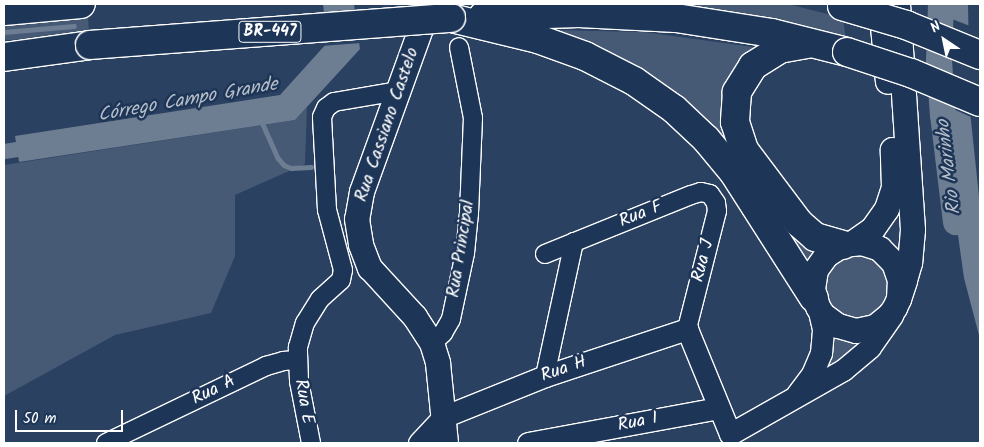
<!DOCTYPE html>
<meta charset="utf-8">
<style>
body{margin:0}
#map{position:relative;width:984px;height:447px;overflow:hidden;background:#2a4161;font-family:Kalam,sans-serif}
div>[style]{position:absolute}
.green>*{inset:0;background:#465975;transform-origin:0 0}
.water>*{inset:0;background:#6d7d92}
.pier>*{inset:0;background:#2a4161}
.stream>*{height:4.5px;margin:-2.25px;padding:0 2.25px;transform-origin:2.25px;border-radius:2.25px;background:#6d7d92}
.canal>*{height:15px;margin:-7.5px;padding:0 7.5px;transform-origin:7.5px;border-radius:7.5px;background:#6d7d92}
.river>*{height:26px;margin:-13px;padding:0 13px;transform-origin:13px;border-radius:13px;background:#6d7d92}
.roads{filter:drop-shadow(1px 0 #fff) drop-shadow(-1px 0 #fff) drop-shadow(0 1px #fff) drop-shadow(0 -1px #fff)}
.minor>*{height:18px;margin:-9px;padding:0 9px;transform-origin:9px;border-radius:9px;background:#1d3557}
.tertiary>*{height:21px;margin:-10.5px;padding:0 10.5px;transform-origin:10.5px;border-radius:10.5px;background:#1d3557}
.secondary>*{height:24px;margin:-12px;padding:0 12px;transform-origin:12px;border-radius:12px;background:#1d3557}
.primary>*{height:28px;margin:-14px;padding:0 14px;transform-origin:14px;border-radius:14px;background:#1d3557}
.bridges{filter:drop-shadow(1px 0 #fff) drop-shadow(-1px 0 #fff) drop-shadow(0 1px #fff) drop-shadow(0 -1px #fff)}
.primary-bridge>*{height:28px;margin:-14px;padding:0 14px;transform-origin:14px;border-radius:14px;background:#1d3557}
span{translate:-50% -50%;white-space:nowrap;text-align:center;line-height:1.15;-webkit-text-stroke:5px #1d3557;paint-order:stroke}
.shield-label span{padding:1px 4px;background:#1d3557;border:1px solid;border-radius:4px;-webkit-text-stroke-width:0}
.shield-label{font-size:16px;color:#fff;font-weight:700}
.street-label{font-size:18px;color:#fff}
.water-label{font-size:19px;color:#b6bec8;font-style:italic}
.frame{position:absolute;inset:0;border:5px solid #fff;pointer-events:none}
.north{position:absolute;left:919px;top:15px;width:50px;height:50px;-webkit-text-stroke:4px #1d3557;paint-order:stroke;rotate:326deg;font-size:14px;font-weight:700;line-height:20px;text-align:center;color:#fff}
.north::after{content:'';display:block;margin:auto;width:18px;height:22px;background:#fff;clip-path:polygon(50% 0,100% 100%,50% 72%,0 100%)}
.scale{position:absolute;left:15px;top:410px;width:108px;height:22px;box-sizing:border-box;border:2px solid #fff;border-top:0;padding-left:6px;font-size:15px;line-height:18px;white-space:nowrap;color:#fff;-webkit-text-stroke:4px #1d3557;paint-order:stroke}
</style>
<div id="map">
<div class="green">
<i style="clip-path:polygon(473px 4px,788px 4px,843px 18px,846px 41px,514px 6px,472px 7px)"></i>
<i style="left:88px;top:14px;width:22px;height:84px;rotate:87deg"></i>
<i style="clip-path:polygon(554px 30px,644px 32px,753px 47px,754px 54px,727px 97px,818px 251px,807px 270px,740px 170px,555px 39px)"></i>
<i style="clip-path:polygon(307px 107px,305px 164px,235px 195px,235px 256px,211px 313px,115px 335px,4px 396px,4px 165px,295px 120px)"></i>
<i style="clip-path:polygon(838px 255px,877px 255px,894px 289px,872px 321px,834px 316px,819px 288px)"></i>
<i style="clip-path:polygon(828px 332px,853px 339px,865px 345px,828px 375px,823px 361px)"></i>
</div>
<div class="water">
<i style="clip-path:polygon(323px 4px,354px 4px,360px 49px,295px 120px,19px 162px,15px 136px,280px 95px,327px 43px)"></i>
<i style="clip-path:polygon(941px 4px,968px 4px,970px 111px,980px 206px,980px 339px,964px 278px,947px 157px,941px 68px)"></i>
</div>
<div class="pier">
<i style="clip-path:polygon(939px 14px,970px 26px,973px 118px,940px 103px)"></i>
<i style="clip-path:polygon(358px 15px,361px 43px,321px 46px,325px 42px,322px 18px)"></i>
</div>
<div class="stream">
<i style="left:4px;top:32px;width:70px;rotate:-4.9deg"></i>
<i style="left:261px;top:120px;width:42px;rotate:65.9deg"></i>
<i style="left:278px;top:158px;width:9px;rotate:49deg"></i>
<i style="left:284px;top:165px;width:8px;rotate:23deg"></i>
<i style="left:291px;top:168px;width:20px;rotate:-3deg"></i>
</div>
<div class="canal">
<i style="left:4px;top:151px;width:32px;rotate:-9deg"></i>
</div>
<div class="river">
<i style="left:941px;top:4px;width:57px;rotate:92deg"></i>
<i style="left:939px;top:61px;width:54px;rotate:85.8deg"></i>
<i style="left:943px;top:115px;width:108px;rotate:83.1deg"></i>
</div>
<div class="roads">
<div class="minor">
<i style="left:545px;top:254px;width:157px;rotate:-22deg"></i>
<i style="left:691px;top:195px;width:10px;rotate:-17deg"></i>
<i style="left:701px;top:192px;width:9px;rotate:13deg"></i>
<i style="left:710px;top:194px;width:11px;rotate:56deg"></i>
<i style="left:716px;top:203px;width:8px;rotate:83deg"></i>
<i style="left:717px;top:211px;width:122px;rotate:104.3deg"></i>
<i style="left:432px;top:343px;width:15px;rotate:-42deg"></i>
<i style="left:443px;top:333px;width:16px;rotate:-60deg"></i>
<i style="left:451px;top:319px;width:67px;rotate:-78deg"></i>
<i style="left:465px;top:253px;width:40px;rotate:-84.3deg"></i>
<i style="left:469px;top:213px;width:95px;rotate:-87.6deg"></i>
<i style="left:473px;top:118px;width:72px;rotate:-101.2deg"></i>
<i style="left:545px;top:376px;width:137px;rotate:-77.8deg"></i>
<i style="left:106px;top:443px;width:178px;rotate:-25.7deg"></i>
<i style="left:266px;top:366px;width:18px;rotate:-16deg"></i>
<i style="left:283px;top:361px;width:14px;rotate:-4deg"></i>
<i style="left:311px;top:443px;width:63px;rotate:-101deg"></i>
<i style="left:299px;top:381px;width:34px;rotate:-92deg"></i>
<i style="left:298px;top:347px;width:25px;rotate:-74deg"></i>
<i style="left:305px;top:323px;width:28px;rotate:-58deg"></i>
<i style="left:320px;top:299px;width:28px;rotate:-42deg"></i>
<i style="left:341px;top:280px;width:10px;rotate:-79deg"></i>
<i style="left:343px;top:270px;width:62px;rotate:-104.9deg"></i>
<i style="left:327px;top:210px;width:93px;rotate:-93.1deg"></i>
<i style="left:322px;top:117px;width:10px;rotate:-66deg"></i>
<i style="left:326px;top:108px;width:10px;rotate:-37deg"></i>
<i style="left:334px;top:102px;width:66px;rotate:-9.6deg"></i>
</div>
<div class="tertiary">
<i style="left:797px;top:394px;width:25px;rotate:-53deg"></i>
<i style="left:812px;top:374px;width:23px;rotate:-67deg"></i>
<i style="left:821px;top:353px;width:24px;rotate:-85deg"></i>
<i style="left:823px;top:329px;width:23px;rotate:-103deg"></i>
<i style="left:419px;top:443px;width:35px;rotate:-47deg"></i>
<i style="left:443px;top:417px;width:110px;rotate:-21.9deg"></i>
<i style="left:545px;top:376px;width:150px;rotate:-18.3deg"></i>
<i style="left:687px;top:329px;width:113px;rotate:67.7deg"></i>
<i style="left:730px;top:434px;width:130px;rotate:-29.5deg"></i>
<i style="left:843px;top:370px;width:35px;rotate:-40deg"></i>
<i style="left:870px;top:347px;width:39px;rotate:-55deg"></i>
<i style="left:528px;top:443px;width:193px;rotate:-10.4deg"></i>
</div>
<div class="secondary">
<i style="left:430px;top:4px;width:200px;rotate:109.9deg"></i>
<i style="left:362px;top:192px;width:27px;rotate:100deg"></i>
<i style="left:357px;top:219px;width:26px;rotate:81deg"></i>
<i style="left:361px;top:245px;width:25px;rotate:69deg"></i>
<i style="left:370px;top:268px;width:67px;rotate:47.4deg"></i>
<i style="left:415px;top:317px;width:31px;rotate:57deg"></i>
<i style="left:432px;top:343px;width:21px;rotate:73deg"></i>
<i style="left:438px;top:363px;width:80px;rotate:84.3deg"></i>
<i style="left:881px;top:4px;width:78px;rotate:84.9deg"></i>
<i style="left:898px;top:4px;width:226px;rotate:86.2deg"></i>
<i style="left:913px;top:230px;width:33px;rotate:95deg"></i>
<i style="left:910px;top:263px;width:19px;rotate:106deg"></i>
<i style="left:905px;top:281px;width:19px;rotate:108deg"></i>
<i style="left:899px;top:299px;width:10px;rotate:114deg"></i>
<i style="left:895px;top:308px;width:9px;rotate:126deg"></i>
<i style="left:890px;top:315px;width:19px;rotate:141deg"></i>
<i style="left:875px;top:327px;width:19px;rotate:168deg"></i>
<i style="left:856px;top:331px;width:19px;rotate:-164deg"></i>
<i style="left:838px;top:326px;width:19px;rotate:-144deg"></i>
<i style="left:823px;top:315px;width:9px;rotate:-122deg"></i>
<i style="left:818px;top:307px;width:19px;rotate:-106deg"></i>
<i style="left:813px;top:289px;width:19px;rotate:-81deg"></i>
<i style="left:816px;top:270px;width:19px;rotate:-54deg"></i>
<i style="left:827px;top:255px;width:19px;rotate:-32deg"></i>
<i style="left:843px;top:245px;width:19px;rotate:-6deg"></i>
<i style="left:862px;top:243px;width:19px;rotate:18deg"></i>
<i style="left:880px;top:249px;width:20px;rotate:45deg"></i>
<i style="left:894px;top:263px;width:18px;rotate:71deg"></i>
<i style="left:900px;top:280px;width:19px;rotate:93deg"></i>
<i style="left:853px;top:243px;width:24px;rotate:-35deg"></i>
<i style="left:873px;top:229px;width:24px;rotate:-55deg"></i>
<i style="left:887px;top:209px;width:23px;rotate:-72deg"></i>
<i style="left:894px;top:187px;width:37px;rotate:-92deg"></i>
</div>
<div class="primary">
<i style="left:4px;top:11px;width:77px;rotate:-5.2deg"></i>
<i style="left:483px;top:16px;width:96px;rotate:-1.8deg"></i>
<i style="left:579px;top:13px;width:97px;rotate:3deg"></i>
<i style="left:676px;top:18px;width:97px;rotate:8.9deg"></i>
<i style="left:772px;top:33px;width:77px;rotate:14.2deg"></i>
<i style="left:451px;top:18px;width:89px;rotate:13.6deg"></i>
<i style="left:538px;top:39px;width:50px;rotate:19.9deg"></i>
<i style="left:585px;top:56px;width:55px;rotate:27deg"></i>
<i style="left:634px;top:81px;width:49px;rotate:35deg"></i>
<i style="left:674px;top:109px;width:44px;rotate:43.2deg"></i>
<i style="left:706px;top:139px;width:44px;rotate:50.5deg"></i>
<i style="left:734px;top:173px;width:148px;rotate:57.4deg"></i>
<i style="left:807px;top:44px;width:27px;rotate:170deg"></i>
<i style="left:780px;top:49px;width:32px;rotate:148deg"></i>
<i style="left:753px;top:66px;width:31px;rotate:122deg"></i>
<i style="left:737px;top:92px;width:30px;rotate:94deg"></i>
<i style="left:735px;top:122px;width:29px;rotate:72deg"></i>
<i style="left:744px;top:150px;width:91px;rotate:53deg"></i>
<i style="left:799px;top:223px;width:21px;rotate:41deg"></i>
<i style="left:815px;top:237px;width:29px;rotate:16deg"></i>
<i style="left:4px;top:57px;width:87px;rotate:-7.9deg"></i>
</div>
</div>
<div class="bridges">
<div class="primary-bridge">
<i style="left:842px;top:6px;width:67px;rotate:16.5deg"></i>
<i style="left:906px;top:25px;width:80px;rotate:22.1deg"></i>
<i style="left:90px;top:45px;width:362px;rotate:-4.3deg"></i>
<i style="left:847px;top:52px;width:67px;rotate:18.2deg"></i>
<i style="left:911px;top:73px;width:75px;rotate:22.8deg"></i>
</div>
</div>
<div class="shield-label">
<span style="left:270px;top:32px">BR-447</span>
</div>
<div class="street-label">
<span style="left:388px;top:125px;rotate:-71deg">Rua Cassiano Castelo</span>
<span style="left:641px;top:215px;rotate:-22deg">Rua F</span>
<span style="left:462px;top:249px;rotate:-81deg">Rua Principal</span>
<span style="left:704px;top:261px;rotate:-76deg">Rua J</span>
<span style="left:564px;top:370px;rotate:-19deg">Rua H</span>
<span style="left:214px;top:391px;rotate:-26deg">Rua A</span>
<span style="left:303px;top:402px;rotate:80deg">Rua E</span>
<span style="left:638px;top:423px;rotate:-11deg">Rua I</span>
</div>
<div class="water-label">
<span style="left:188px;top:101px;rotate:-10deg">Córrego Campo Grande</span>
<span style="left:950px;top:167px;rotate:-97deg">Rio Marinho</span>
</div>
<div class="frame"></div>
<div class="north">N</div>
<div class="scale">50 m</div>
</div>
